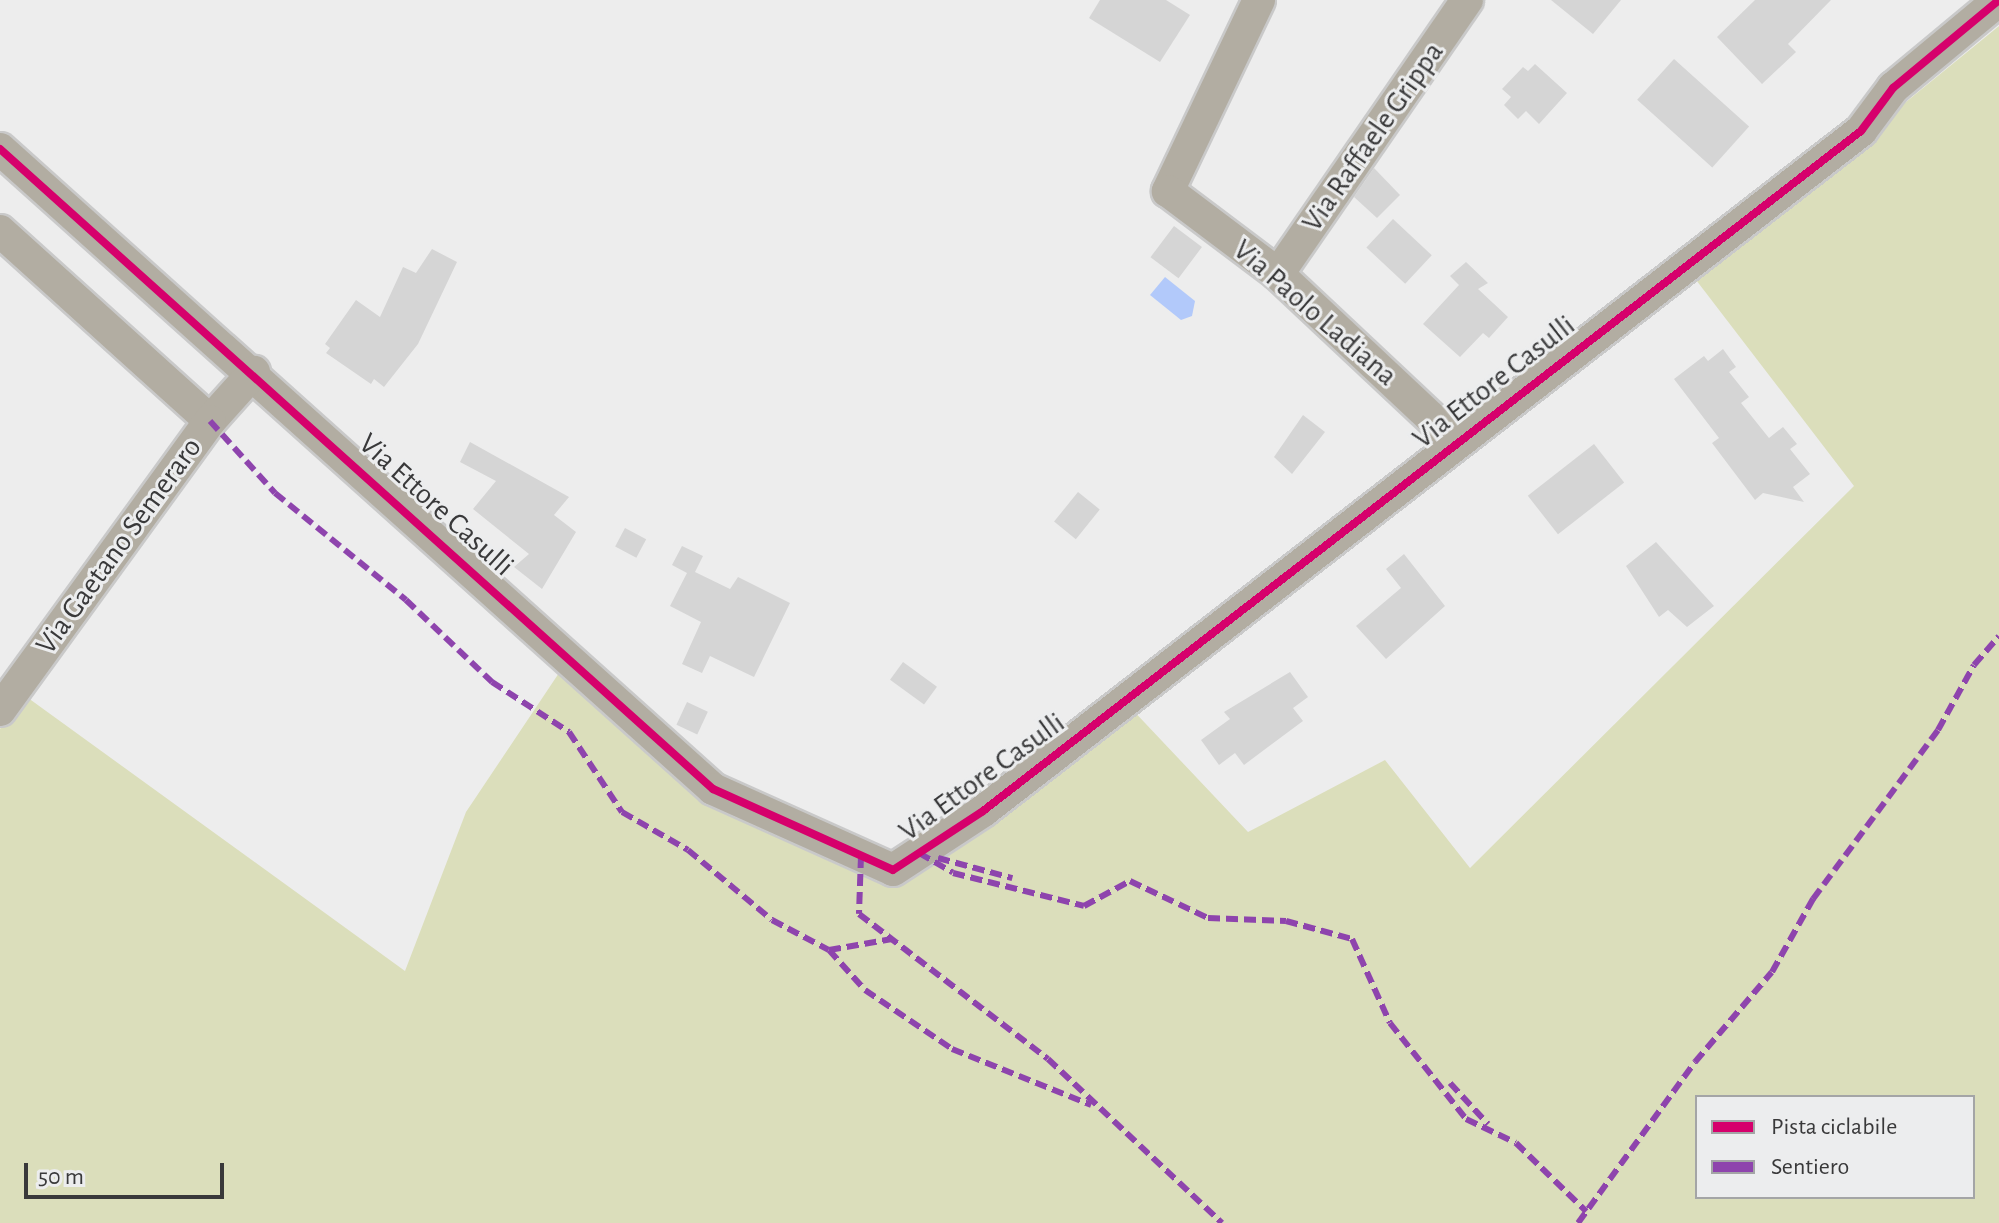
<!DOCTYPE html>
<style>
body{margin:0}
#map{position:relative;width:1999px;height:1223px;overflow:hidden;background:#ededed;font-family:"Alegreya Sans",sans-serif}
div>[style]{position:absolute}
.green>*{inset:0;background:#dbdebb}
.water>*{inset:0;background:#b2c9fa}
.building>*{inset:0;background:#d5d5d5;transform-origin:0 0}
.roads{filter:drop-shadow(2px 0 #c9c9c9) drop-shadow(-2px 0 #c9c9c9) drop-shadow(0 2px #c9c9c9) drop-shadow(0 -2px #c9c9c9)}
.minor>*{height:32px;margin:-16px;padding:0 16px;transform-origin:16px;border-radius:16px;background:#b2ada2}
.quiet>*{height:6px;margin-top:-3px;transform-origin:0;background:repeating-linear-gradient(90deg,#8e44ad 0 12px,transparent 0 18px)}
.cycleway>*{height:8px;margin:-4px;padding:0 4px;transform-origin:4px;border-radius:4px;background:#d6006c}
span{translate:-50% -50%;white-space:nowrap;text-align:center;line-height:1.15;-webkit-text-stroke:6px #ecedee;paint-order:stroke}
.street-label{font-size:30px;color:#39393a}
.legend{position:absolute;left:1695px;top:1095px;width:280px;height:104px;box-sizing:border-box;background:#ecedee;border:2px solid #a4a5a6;margin:0;padding:10px 14px;list-style:none;font-size:24px;color:#39393a}
.legend li{display:flex;align-items:center;gap:16px;height:40px}
.legend b{width:40px;border:2px solid #a4a5a6}
.scale{position:absolute;left:24px;top:1163px;width:200px;height:36px;box-sizing:border-box;border:4px solid #39393a;border-top:0;padding-left:10px;font-size:24px;line-height:28px;white-space:nowrap;color:#39393a;-webkit-text-stroke:6px #ecedee;paint-order:stroke}
</style>
<div id="map">
<div class="green">
<i style="clip-path:polygon(evenodd,1999px 26px,1999px 1223px,0 1223px,0 729px,24px 695px,405px 971px,466px 812px,563px 667px,713px 795px,889px 871px,1128px 705px,1248px 832px,1385px 760px,1470px 868px,1854px 486px,1693px 276px,1999px 26px,1697px 1097px,1973px 1097px,1973px 1197px,1697px 1197px,1697px 1097px)"></i>
</div>
<div class="water">
<i style="clip-path:polygon(1165px 277px,1195px 301px,1192px 316px,1181px 320px,1150px 295px)"></i>
</div>
<div class="building">
<i style="clip-path:polygon(1100px 0,1166px 0,1190px 15px,1160px 62px,1089px 18px)"></i>
<i style="clip-path:polygon(1551px 0,1621px 0,1593px 34px)"></i>
<i style="clip-path:polygon(1755px 0,1831px 0,1788px 44px,1796px 52px,1762px 84px,1717px 37px)"></i>
<i style="left:1674px;top:59px;width:101px;height:55px;rotate:42deg"></i>
<i style="clip-path:polygon(1535px 64px,1567px 93px,1539px 124px,1526px 111px,1518px 119px,1504px 105px,1511px 97px,1502px 89px,1523px 67px,1528px 71px)"></i>
<i style="clip-path:polygon(1374px 168px,1400px 195px,1377px 218px,1354px 197px)"></i>
<i style="left:1393px;top:219px;width:53px;height:39px;rotate:43deg"></i>
<i style="left:1174px;top:226px;width:35px;height:39px;rotate:37deg"></i>
<i style="clip-path:polygon(432px 249px,457px 262px,418px 344px,384px 387px,374px 379px,371px 384px,326px 353px,330px 348px,325px 344px,356px 300px,380px 317px,403px 267px,416px 273px)"></i>
<i style="clip-path:polygon(1466px 262px,1488px 283px,1478px 289px,1508px 317px,1489px 338px,1483px 333px,1460px 357px,1423px 324px,1459px 285px,1450px 276px)"></i>
<i style="clip-path:polygon(1723px 349px,1736px 367px,1729px 372px,1749px 397px,1741px 403px,1769px 438px,1783px 427px,1797px 444px,1790px 449px,1810px 474px,1793px 487px,1804px 502px,1763px 493px,1755px 500px,1712px 443px,1719px 438px,1674px 379px,1704px 356px,1708px 361px)"></i>
<i style="clip-path:polygon(1303px 415px,1325px 432px,1292px 474px,1274px 457px)"></i>
<i style="clip-path:polygon(470px 442px,569px 497px,554px 515px,576px 532px,542px 589px,514px 567px,529px 554px,473px 509px,496px 481px,460px 462px)"></i>
<i style="left:1594px;top:444px;width:49px;height:84px;rotate:52deg"></i>
<i style="left:1078px;top:492px;width:28px;height:38px;rotate:39deg"></i>
<i style="left:625px;top:528px;width:24px;height:21px;rotate:28deg"></i>
<i style="clip-path:polygon(1656px 542px,1714px 606px,1687px 627px,1668px 610px,1659px 617px,1626px 566px)"></i>
<i style="clip-path:polygon(682px 546px,703px 556px,695px 572px,730px 589px,738px 577px,790px 603px,754px 677px,710px 656px,702px 673px,682px 664px,701px 622px,670px 606px,687px 573px,672px 565px)"></i>
<i style="clip-path:polygon(1404px 554px,1445px 606px,1386px 659px,1356px 626px,1401px 588px,1386px 569px)"></i>
<i style="left:903px;top:662px;width:42px;height:22px;rotate:36deg"></i>
<i style="clip-path:polygon(1290px 672px,1308px 697px,1293px 708px,1303px 721px,1244px 765px,1235px 753px,1219px 765px,1201px 740px,1230px 719px,1224px 712px)"></i>
<i style="left:687px;top:702px;width:23px;height:25px;rotate:25deg"></i>
</div>
<div class="roads">
<div class="minor">
<i style="left:1259px;top:0;width:212px;rotate:115.5deg"></i>
<i style="left:1168px;top:191px;width:138px;rotate:37deg"></i>
<i style="left:1278px;top:274px;width:245px;rotate:43.2deg"></i>
<i style="left:0;top:149px;width:958px;rotate:41.91deg"></i>
<i style="left:713px;top:789px;width:197px;rotate:24.2deg"></i>
<i style="left:893px;top:870px;width:108px;rotate:-33.2deg"></i>
<i style="left:983px;top:811px;width:1111px;rotate:-37.76deg"></i>
<i style="left:1861px;top:131px;width:54px;rotate:-53.3deg"></i>
<i style="left:1893px;top:88px;width:138px;rotate:-39.7deg"></i>
<i style="left:0;top:231px;width:283px;rotate:42.1deg"></i>
<i style="left:210px;top:421px;width:66px;rotate:-48.1deg"></i>
<i style="left:1278px;top:274px;width:333px;rotate:-55.4deg"></i>
<i style="left:0;top:710px;width:357px;rotate:-54deg"></i>
</div>
</div>
<div class="quiet">
<i style="left:210px;top:421px;width:97px;rotate:47.9deg"></i>
<i style="left:275px;top:493px;width:169px;rotate:39.2deg"></i>
<i style="left:406px;top:600px;width:119px;rotate:43.6deg"></i>
<i style="left:492px;top:682px;width:92px;rotate:33deg"></i>
<i style="left:569px;top:732px;width:96px;rotate:56.5deg"></i>
<i style="left:622px;top:812px;width:76px;rotate:29.9deg"></i>
<i style="left:688px;top:850px;width:109px;rotate:39.8deg"></i>
<i style="left:772px;top:920px;width:64px;rotate:27.8deg"></i>
<i style="left:829px;top:950px;width:64px;rotate:-9.9deg"></i>
<i style="left:919px;top:853px;width:39px;rotate:30deg"></i>
<i style="left:953px;top:873px;width:135px;rotate:14.1deg"></i>
<i style="left:1084px;top:906px;width:52px;rotate:-28.5deg"></i>
<i style="left:1130px;top:881px;width:86px;rotate:25.4deg"></i>
<i style="left:1208px;top:918px;width:78px;rotate:2.2deg"></i>
<i style="left:1286px;top:921px;width:68px;rotate:15.3deg"></i>
<i style="left:1352px;top:939px;width:92px;rotate:65.7deg"></i>
<i style="left:1390px;top:1023px;width:122px;rotate:51.6deg"></i>
<i style="left:1466px;top:1119px;width:55px;rotate:25.6deg"></i>
<i style="left:1516px;top:1143px;width:98px;rotate:44.2deg"></i>
<i style="left:861px;top:856px;width:58px;rotate:92deg"></i>
<i style="left:859px;top:914px;width:238px;rotate:37.5deg"></i>
<i style="left:1048px;top:1059px;width:239px;rotate:43.3deg"></i>
<i style="left:938px;top:858px;width:77px;rotate:15.1deg"></i>
<i style="left:829px;top:950px;width:54px;rotate:48deg"></i>
<i style="left:865px;top:990px;width:105px;rotate:34.1deg"></i>
<i style="left:952px;top:1049px;width:150px;rotate:21.9deg"></i>
<i style="left:1450px;top:1083px;width:56px;rotate:47.2deg"></i>
<i style="left:1578px;top:1223px;width:199px;rotate:-54deg"></i>
<i style="left:1695px;top:1062px;width:118px;rotate:-49.5deg"></i>
<i style="left:1772px;top:972px;width:84px;rotate:-60.7deg"></i>
<i style="left:1813px;top:899px;width:210px;rotate:-53.5deg"></i>
<i style="left:1938px;top:730px;width:74px;rotate:-61deg"></i>
<i style="left:1974px;top:665px;width:38px;rotate:-49deg"></i>
</div>
<div class="cycleway">
<i style="left:0;top:149px;width:958px;rotate:41.91deg"></i>
<i style="left:713px;top:789px;width:197px;rotate:24.2deg"></i>
<i style="left:893px;top:870px;width:108px;rotate:-33.2deg"></i>
<i style="left:983px;top:811px;width:1111px;rotate:-37.76deg"></i>
<i style="left:1861px;top:131px;width:54px;rotate:-53.3deg"></i>
<i style="left:1893px;top:88px;width:138px;rotate:-39.7deg"></i>
</div>
<div class="street-label">
<span style="left:1373px;top:137px;rotate:-55deg">Via Raffaele Grippa</span>
<span style="left:1315px;top:313px;rotate:41deg">Via Paolo Ladiana</span>
<span style="left:1494px;top:382px;rotate:-38deg">Via Ettore Casulli</span>
<span style="left:436px;top:505px;rotate:42deg">Via Ettore Casulli</span>
<span style="left:119px;top:546px;rotate:-54deg">Via Gaetano Semeraro</span>
<span style="left:982px;top:777px;rotate:-36deg">Via Ettore Casulli</span>
</div>
<ul class="legend">
<li><b style="height:10px;background:#d6006c"></b>Pista ciclabile</li>
<li><b style="height:10px;background:#8e44ad"></b>Sentiero</li>
</ul>
<div class="scale">50 m</div>
</div>
